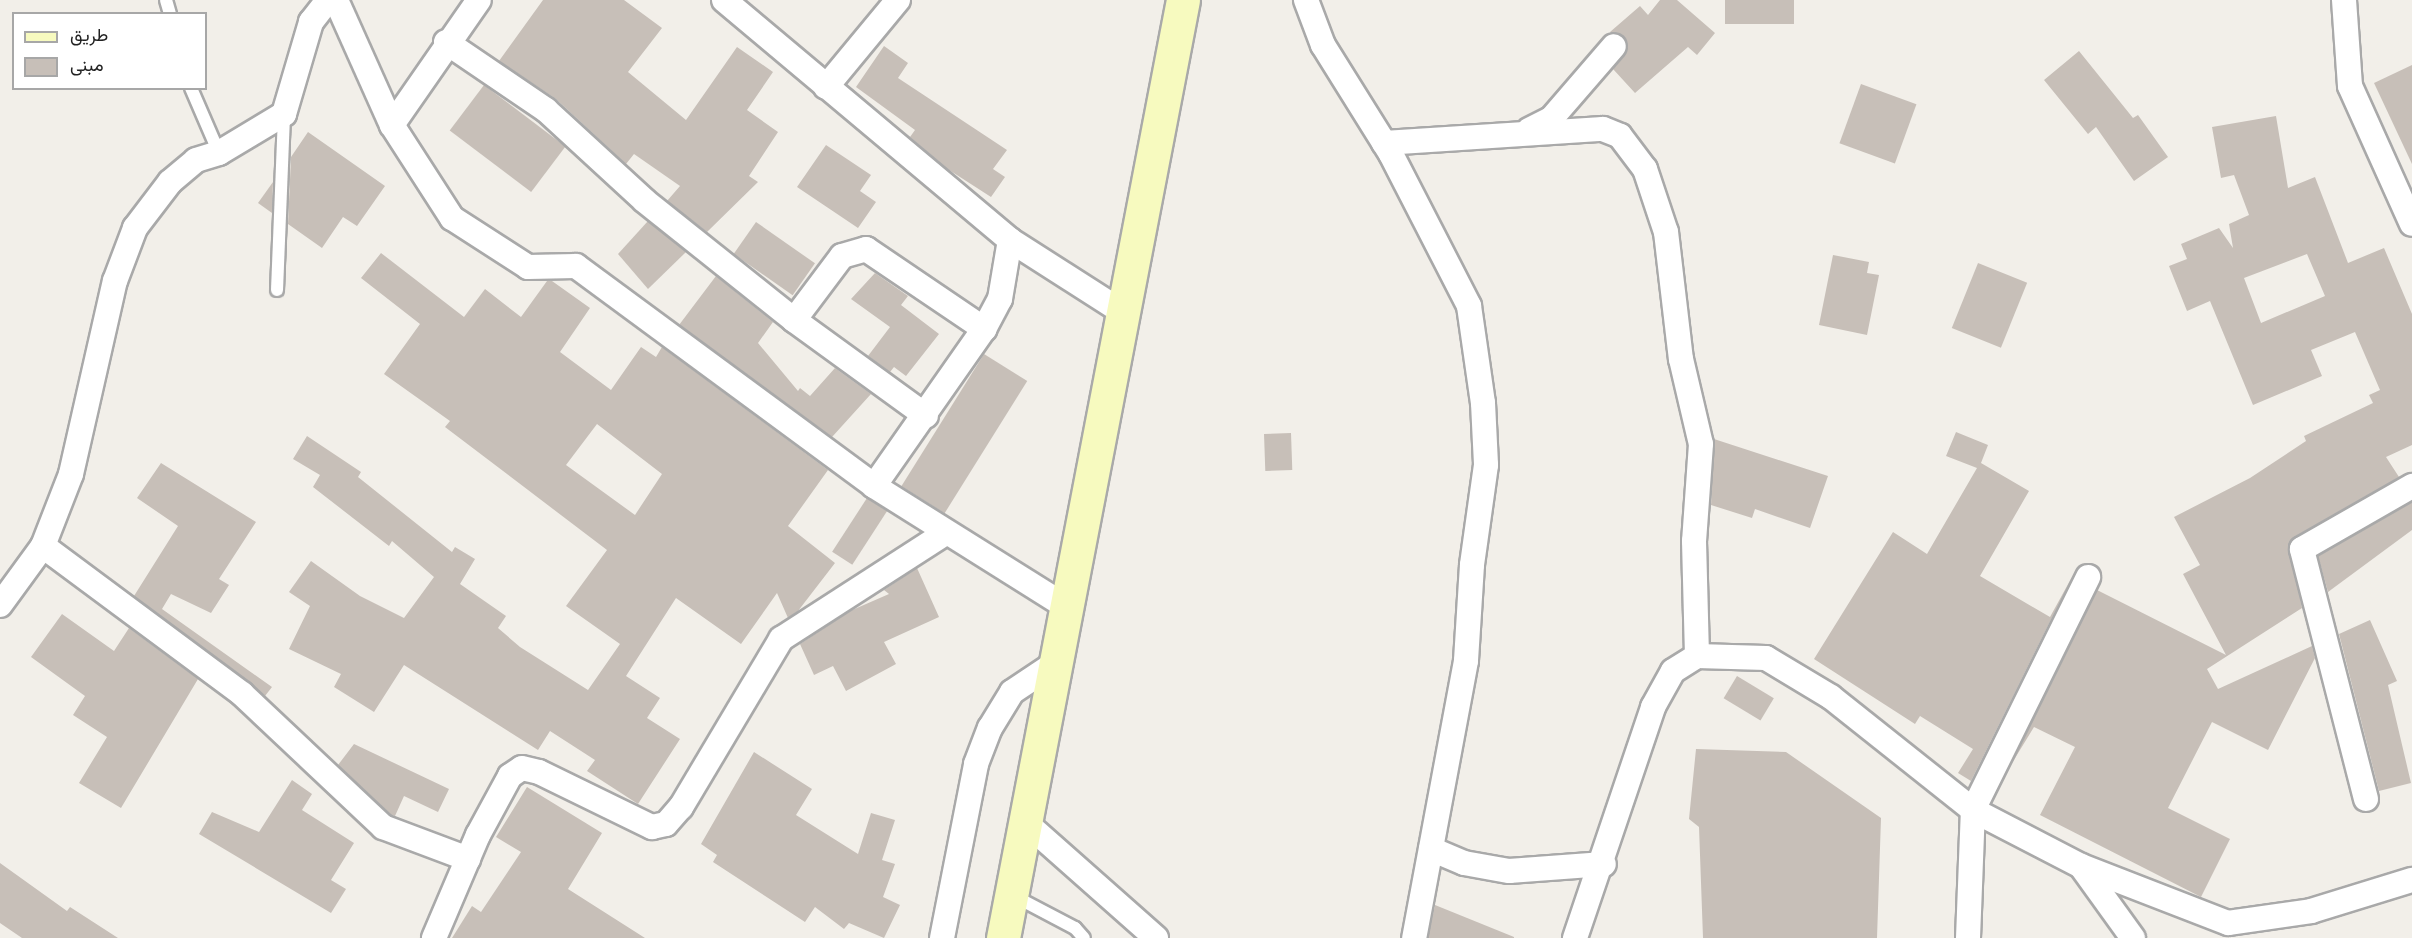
<!DOCTYPE html>
<meta charset="utf-8">
<style>
body{margin:0}
#map{position:relative;width:2412px;height:938px;overflow:hidden;background:#f2efe9;font-family:"Golos Text",Vazirmatn,sans-serif}
div>[style]{position:absolute}
.building>*{inset:0;background:#c7bfb8;transform-origin:0 0}
.roads{filter:drop-shadow(2px 0 #a9a9a9) drop-shadow(-2px 0 #a9a9a9) drop-shadow(0 2px #a9a9a9) drop-shadow(0 -2px #a9a9a9)}
.service>*{height:12px;margin:-6px;padding:0 6px;transform-origin:6px;border-radius:6px;background:#fff}
.minor>*{height:24px;margin:-12px;padding:0 12px;transform-origin:12px;border-radius:12px;background:#fff}
.secondary>*{height:33px;margin:-16.5px;padding:0 16.5px;transform-origin:16.5px;border-radius:16.5px;background:#f7fabf}
span{translate:-50% -50%;white-space:nowrap;text-align:center;line-height:1.15;-webkit-text-stroke:4.5px #fff;paint-order:stroke}
.legend{position:absolute;left:12px;top:12px;width:195px;height:78px;box-sizing:border-box;background:#fff;border:2px solid #a7a7a7;margin:0;padding:8px 10px;list-style:none;font-size:18px;color:#222}
.legend li{display:flex;align-items:center;gap:12px;height:30px}
.legend b{width:30px;border:2px solid #a7a7a7}
</style>
<div id="map">
<div class="building">
<i style="clip-path:polygon(543px 0,624px 0,662px 28px,628px 72px,686px 120px,737px 47px,773px 72px,747px 110px,778px 132px,749px 176px,758px 182px,707px 232px,667px 201px,680px 186px,634px 154px,626px 164px,556px 99px,499px 61px)"></i>
<i style="clip-path:polygon(1660px 0,1677px 0,1715px 33px,1697px 55px,1688px 47px,1635px 93px,1613px 69px,1625px 55px,1627px 41px,1610px 32px,1640px 6px,1648px 15px)"></i>
<i style="left:1725px;top:0;width:69px;height:24px"></i>
<i style="clip-path:polygon(884px 46px,908px 63px,898px 78px,1007px 150px,993px 169px,1005px 177px,991px 197px,946px 168px,910px 137px,915px 130px,856px 87px)"></i>
<i style="clip-path:polygon(2079px 51px,2133px 118px,2138px 115px,2168px 157px,2134px 181px,2096px 127px,2088px 134px,2044px 80px)"></i>
<i style="clip-path:polygon(2412px 65px,2412px 164px,2374px 83px)"></i>
<i style="left:1861px;top:84px;width:59px;height:63px;rotate:20deg"></i>
<i style="left:484px;top:85px;width:102px;height:57px;rotate:37deg"></i>
<i style="clip-path:polygon(evenodd,2276px 116px,2288px 188px,2315px 177px,2348px 263px,2384px 248px,2412px 314px,2412px 445px,2386px 457px,2399px 477px,2289px 543px,2302px 608px,2207px 669px,2218px 689px,2312px 646px,2315px 658px,2268px 750px,2212px 722px,2168px 808px,2230px 839px,2201px 897px,2040px 815px,2075px 747px,2034px 727px,2012px 763px,2097px 590px,2226px 655px,2183px 574px,2200px 565px,2174px 517px,2250px 478px,2306px 441px,2304px 436px,2373px 403px,2369px 395px,2380px 390px,2355px 332px,2311px 350px,2322px 376px,2253px 405px,2210px 301px,2187px 311px,2169px 266px,2187px 259px,2181px 244px,2219px 228px,2233px 248px,2229px 224px,2249px 215px,2234px 175px,2221px 178px,2212px 127px,2276px 116px,2307px 254px,2325px 296px,2261px 323px,2244px 278px,2307px 254px)"></i>
<i style="clip-path:polygon(308px 132px,385px 186px,357px 226px,343px 217px,322px 248px,288px 224px,291px 157px)"></i>
<i style="clip-path:polygon(826px 145px,871px 175px,860px 191px,876px 202px,858px 228px,797px 187px)"></i>
<i style="clip-path:polygon(273px 182px,272px 213px,258px 203px)"></i>
<i style="clip-path:polygon(648px 221px,686px 252px,648px 289px,618px 254px)"></i>
<i style="left:756px;top:222px;width:72px;height:39px;rotate:35deg"></i>
<i style="clip-path:polygon(evenodd,381px 253px,464px 317px,485px 289px,521px 317px,547px 281px,552px 281px,590px 308px,560px 352px,611px 390px,641px 347px,656px 357px,662px 347px,828px 470px,788px 526px,835px 563px,798px 611px,788px 618px,777px 593px,741px 644px,676px 598px,626px 676px,660px 698px,647px 718px,680px 739px,638px 804px,587px 771px,595px 760px,550px 731px,538px 750px,404px 665px,374px 712px,334px 687px,341px 674px,289px 649px,310px 606px,289px 592px,311px 561px,360px 596px,404px 618px,434px 577px,392px 541px,389px 546px,313px 487px,320px 475px,293px 459px,307px 436px,361px 472px,358px 477px,452px 552px,455px 547px,475px 559px,460px 584px,506px 616px,498px 628px,520px 647px,588px 690px,620px 644px,566px 606px,607px 550px,445px 427px,450px 421px,384px 374px,420px 324px,361px 278px,381px 253px,597px 424px,662px 474px,635px 515px,566px 465px,597px 424px)"></i>
<i style="clip-path:polygon(1833px 255px,1869px 262px,1867px 273px,1879px 275px,1867px 335px,1819px 325px)"></i>
<i style="left:1978px;top:263px;width:53px;height:70px;rotate:22deg"></i>
<i style="clip-path:polygon(875px 273px,908px 296px,901px 305px,939px 334px,906px 376px,894px 367px,890px 372px,868px 356px,890px 327px,851px 299px)"></i>
<i style="clip-path:polygon(716px 276px,773px 322px,758px 343px,798px 391px,800px 388px,810px 396px,835px 368px,871px 394px,832px 437px,679px 325px)"></i>
<i style="left:984px;top:354px;width:51px;height:156px;rotate:32deg"></i>
<i style="clip-path:polygon(1956px 432px,1988px 445px,1981px 463px,2029px 491px,1980px 576px,2050px 617px,2072px 577px,1971px 781px,1958px 773px,1973px 749px,1920px 716px,1915px 724px,1814px 659px,1893px 532px,1927px 554px,1977px 468px,1946px 456px)"></i>
<i style="left:1291px;top:433px;width:37px;height:27px;rotate:88deg"></i>
<i style="clip-path:polygon(1714px 439px,1828px 476px,1810px 528px,1755px 509px,1752px 518px,1711px 505px)"></i>
<i style="clip-path:polygon(161px 463px,256px 522px,219px 579px,229px 585px,211px 613px,171px 594px,162px 609px,272px 687px,265px 696px,134px 596px,178px 526px,137px 498px)"></i>
<i style="left:867px;top:498px;width:24px;height:64px;rotate:33deg"></i>
<i style="clip-path:polygon(2412px 502px,2412px 530px,2328px 592px,2318px 556px)"></i>
<i style="clip-path:polygon(917px 568px,939px 617px,884px 642px,896px 664px,846px 691px,833px 666px,814px 675px,800px 644px,850px 611px,889px 594px,884px 590px)"></i>
<i style="clip-path:polygon(62px 614px,114px 651px,129px 628px,198px 679px,121px 808px,79px 783px,107px 737px,73px 715px,85px 696px,31px 657px)"></i>
<i style="clip-path:polygon(2370px 620px,2397px 681px,2388px 685px,2411px 783px,2379px 791px,2339px 634px)"></i>
<i style="left:1737px;top:676px;width:43px;height:26px;rotate:31deg"></i>
<i style="clip-path:polygon(354px 744px,449px 789px,438px 812px,404px 796px,395px 816px,391px 815px,338px 765px)"></i>
<i style="clip-path:polygon(1696px 749px,1786px 752px,1881px 818px,1877px 938px,1703px 938px,1699px 827px,1689px 819px)"></i>
<i style="clip-path:polygon(754px 752px,812px 789px,796px 815px,858px 854px,871px 813px,895px 820px,882px 860px,895px 864px,883px 897px,900px 905px,884px 938px,849px 923px,844px 929px,815px 907px,805px 922px,713px 862px,717px 855px,701px 844px)"></i>
<i style="clip-path:polygon(292px 780px,312px 794px,302px 810px,354px 843px,331px 880px,346px 889px,331px 913px,199px 834px,212px 812px,259px 832px)"></i>
<i style="clip-path:polygon(527px 787px,602px 833px,568px 889px,645px 938px,452px 938px,472px 906px,481px 912px,521px 852px,496px 837px)"></i>
<i style="clip-path:polygon(0 863px,67px 911px,70px 907px,118px 938px,22px 938px,0 923px)"></i>
<i style="clip-path:polygon(1435px 905px,1514px 937px,1514px 938px,1428px 938px)"></i>
</div>
<div class="roads">
<div class="service">
<i style="left:166px;top:0;width:15px;rotate:74deg"></i>
<i style="left:191px;top:88px;width:71px;rotate:66.7deg"></i>
<i style="left:277px;top:290px;width:176px;rotate:-87.7deg"></i>
<i style="left:1014px;top:896px;width:69px;rotate:27.7deg"></i>
<i style="left:1075px;top:928px;width:13px;rotate:48deg"></i>
</div>
<div class="minor">
<i style="left:336px;top:0;width:137px;rotate:65.9deg"></i>
<i style="left:392px;top:125px;width:111px;rotate:57.2deg"></i>
<i style="left:452px;top:218px;width:90px;rotate:32.8deg"></i>
<i style="left:528px;top:267px;width:48px;rotate:-1.2deg"></i>
<i style="left:576px;top:266px;width:370px;rotate:36.4deg"></i>
<i style="left:874px;top:486px;width:226px;rotate:32.1deg"></i>
<i style="left:724px;top:0;width:373px;rotate:40deg"></i>
<i style="left:1010px;top:240px;width:132px;rotate:32.6deg"></i>
<i style="left:1306px;top:0;width:48px;rotate:69.3deg"></i>
<i style="left:1323px;top:45px;width:128px;rotate:58deg"></i>
<i style="left:1391px;top:154px;width:171px;rotate:62.8deg"></i>
<i style="left:1469px;top:306px;width:98px;rotate:81.8deg"></i>
<i style="left:1483px;top:403px;width:62px;rotate:87.2deg"></i>
<i style="left:1486px;top:465px;width:101px;rotate:98deg"></i>
<i style="left:1472px;top:565px;width:96px;rotate:93.6deg"></i>
<i style="left:1466px;top:661px;width:282px;rotate:100.6deg"></i>
<i style="left:2344px;top:0;width:86px;rotate:86deg"></i>
<i style="left:2350px;top:86px;width:151px;rotate:65.8deg"></i>
<i style="left:446px;top:42px;width:121px;rotate:34.2deg"></i>
<i style="left:546px;top:110px;width:134px;rotate:42.6deg"></i>
<i style="left:645px;top:201px;width:191px;rotate:38.6deg"></i>
<i style="left:794px;top:320px;width:163px;rotate:36deg"></i>
<i style="left:826px;top:87px;width:113px;rotate:-50.4deg"></i>
<i style="left:392px;top:125px;width:152px;rotate:-55.2deg"></i>
<i style="left:1529px;top:130px;width:25px;rotate:-27deg"></i>
<i style="left:1551px;top:119px;width:96px;rotate:-49.2deg"></i>
<i style="left:1384px;top:143px;width:219px;rotate:-3.7deg"></i>
<i style="left:1603px;top:129px;width:18px;rotate:22deg"></i>
<i style="left:1620px;top:136px;width:41px;rotate:52.9deg"></i>
<i style="left:1645px;top:169px;width:66px;rotate:71.6deg"></i>
<i style="left:1666px;top:232px;width:128px;rotate:83.3deg"></i>
<i style="left:1681px;top:359px;width:87px;rotate:76.8deg"></i>
<i style="left:1701px;top:444px;width:97px;rotate:94.1deg"></i>
<i style="left:1694px;top:541px;width:115px;rotate:88.5deg"></i>
<i style="left:794px;top:320px;width:80px;rotate:-53.1deg"></i>
<i style="left:842px;top:256px;width:25px;rotate:-16deg"></i>
<i style="left:866px;top:249px;width:143px;rotate:34.1deg"></i>
<i style="left:874px;top:486px;width:192px;rotate:-55deg"></i>
<i style="left:984px;top:329px;width:34px;rotate:-62deg"></i>
<i style="left:1000px;top:299px;width:60px;rotate:-80.4deg"></i>
<i style="left:43px;top:546px;width:248px;rotate:36.6deg"></i>
<i style="left:242px;top:694px;width:194px;rotate:43.3deg"></i>
<i style="left:383px;top:827px;width:91px;rotate:20.6deg"></i>
<i style="left:0;top:605px;width:73px;rotate:-53.9deg"></i>
<i style="left:43px;top:546px;width:77px;rotate:-68.7deg"></i>
<i style="left:71px;top:474px;width:198px;rotate:-77.2deg"></i>
<i style="left:115px;top:281px;width:57px;rotate:-69.3deg"></i>
<i style="left:135px;top:228px;width:58px;rotate:-52.7deg"></i>
<i style="left:170px;top:182px;width:34px;rotate:-40deg"></i>
<i style="left:196px;top:160px;width:24px;rotate:-17deg"></i>
<i style="left:219px;top:153px;width:76px;rotate:-31deg"></i>
<i style="left:284px;top:114px;width:96px;rotate:-73.6deg"></i>
<i style="left:311px;top:22px;width:28px;rotate:-52deg"></i>
<i style="left:2366px;top:799px;width:258px;rotate:-104.4deg"></i>
<i style="left:2302px;top:549px;width:127px;rotate:-29.8deg"></i>
<i style="left:1025px;top:822px;width:175px;rotate:41.5deg"></i>
<i style="left:1431px;top:849px;width:36px;rotate:23deg"></i>
<i style="left:1464px;top:863px;width:46px;rotate:10.1deg"></i>
<i style="left:1509px;top:871px;width:95px;rotate:-4.2deg"></i>
<i style="left:2081px;top:866px;width:89px;rotate:54.2deg"></i>
<i style="left:434px;top:938px;width:112px;rotate:-66.9deg"></i>
<i style="left:478px;top:835px;width:67px;rotate:-61.5deg"></i>
<i style="left:510px;top:776px;width:14px;rotate:-34deg"></i>
<i style="left:522px;top:768px;width:17px;rotate:13deg"></i>
<i style="left:539px;top:772px;width:126px;rotate:26deg"></i>
<i style="left:652px;top:827px;width:14px;rotate:-12deg"></i>
<i style="left:666px;top:824px;width:23px;rotate:-49deg"></i>
<i style="left:681px;top:807px;width:196px;rotate:-59.2deg"></i>
<i style="left:781px;top:639px;width:194px;rotate:-32.8deg"></i>
<i style="left:942px;top:938px;width:177px;rotate:-78.9deg"></i>
<i style="left:976px;top:764px;width:39px;rotate:-69deg"></i>
<i style="left:990px;top:728px;width:42px;rotate:-58.6deg"></i>
<i style="left:1012px;top:692px;width:54px;rotate:-33.7deg"></i>
<i style="left:1575px;top:938px;width:244px;rotate:-71.3deg"></i>
<i style="left:1653px;top:707px;width:41px;rotate:-60.9deg"></i>
<i style="left:1673px;top:671px;width:28px;rotate:-32deg"></i>
<i style="left:1697px;top:656px;width:69px;rotate:1.7deg"></i>
<i style="left:1766px;top:658px;width:76px;rotate:31deg"></i>
<i style="left:1831px;top:697px;width:181px;rotate:38.5deg"></i>
<i style="left:1973px;top:810px;width:122px;rotate:27.4deg"></i>
<i style="left:2081px;top:866px;width:158px;rotate:21.2deg"></i>
<i style="left:2228px;top:923px;width:84px;rotate:-8.2deg"></i>
<i style="left:2311px;top:911px;width:106px;rotate:-17.1deg"></i>
<i style="left:1968px;top:938px;width:128px;rotate:-87.8deg"></i>
<i style="left:1973px;top:810px;width:260px;rotate:-63.7deg"></i>
</div>
<div class="secondary">
<i style="left:1003px;top:938px;width:955px;rotate:-79.14deg"></i>
</div>
</div>
<ul class="legend">
<li><b style="height:8px;background:#f7fabf"></b>طريق</li>
<li><b style="height:16px;background:#c7bfb8"></b>مبنى</li>
</ul>
</div>
